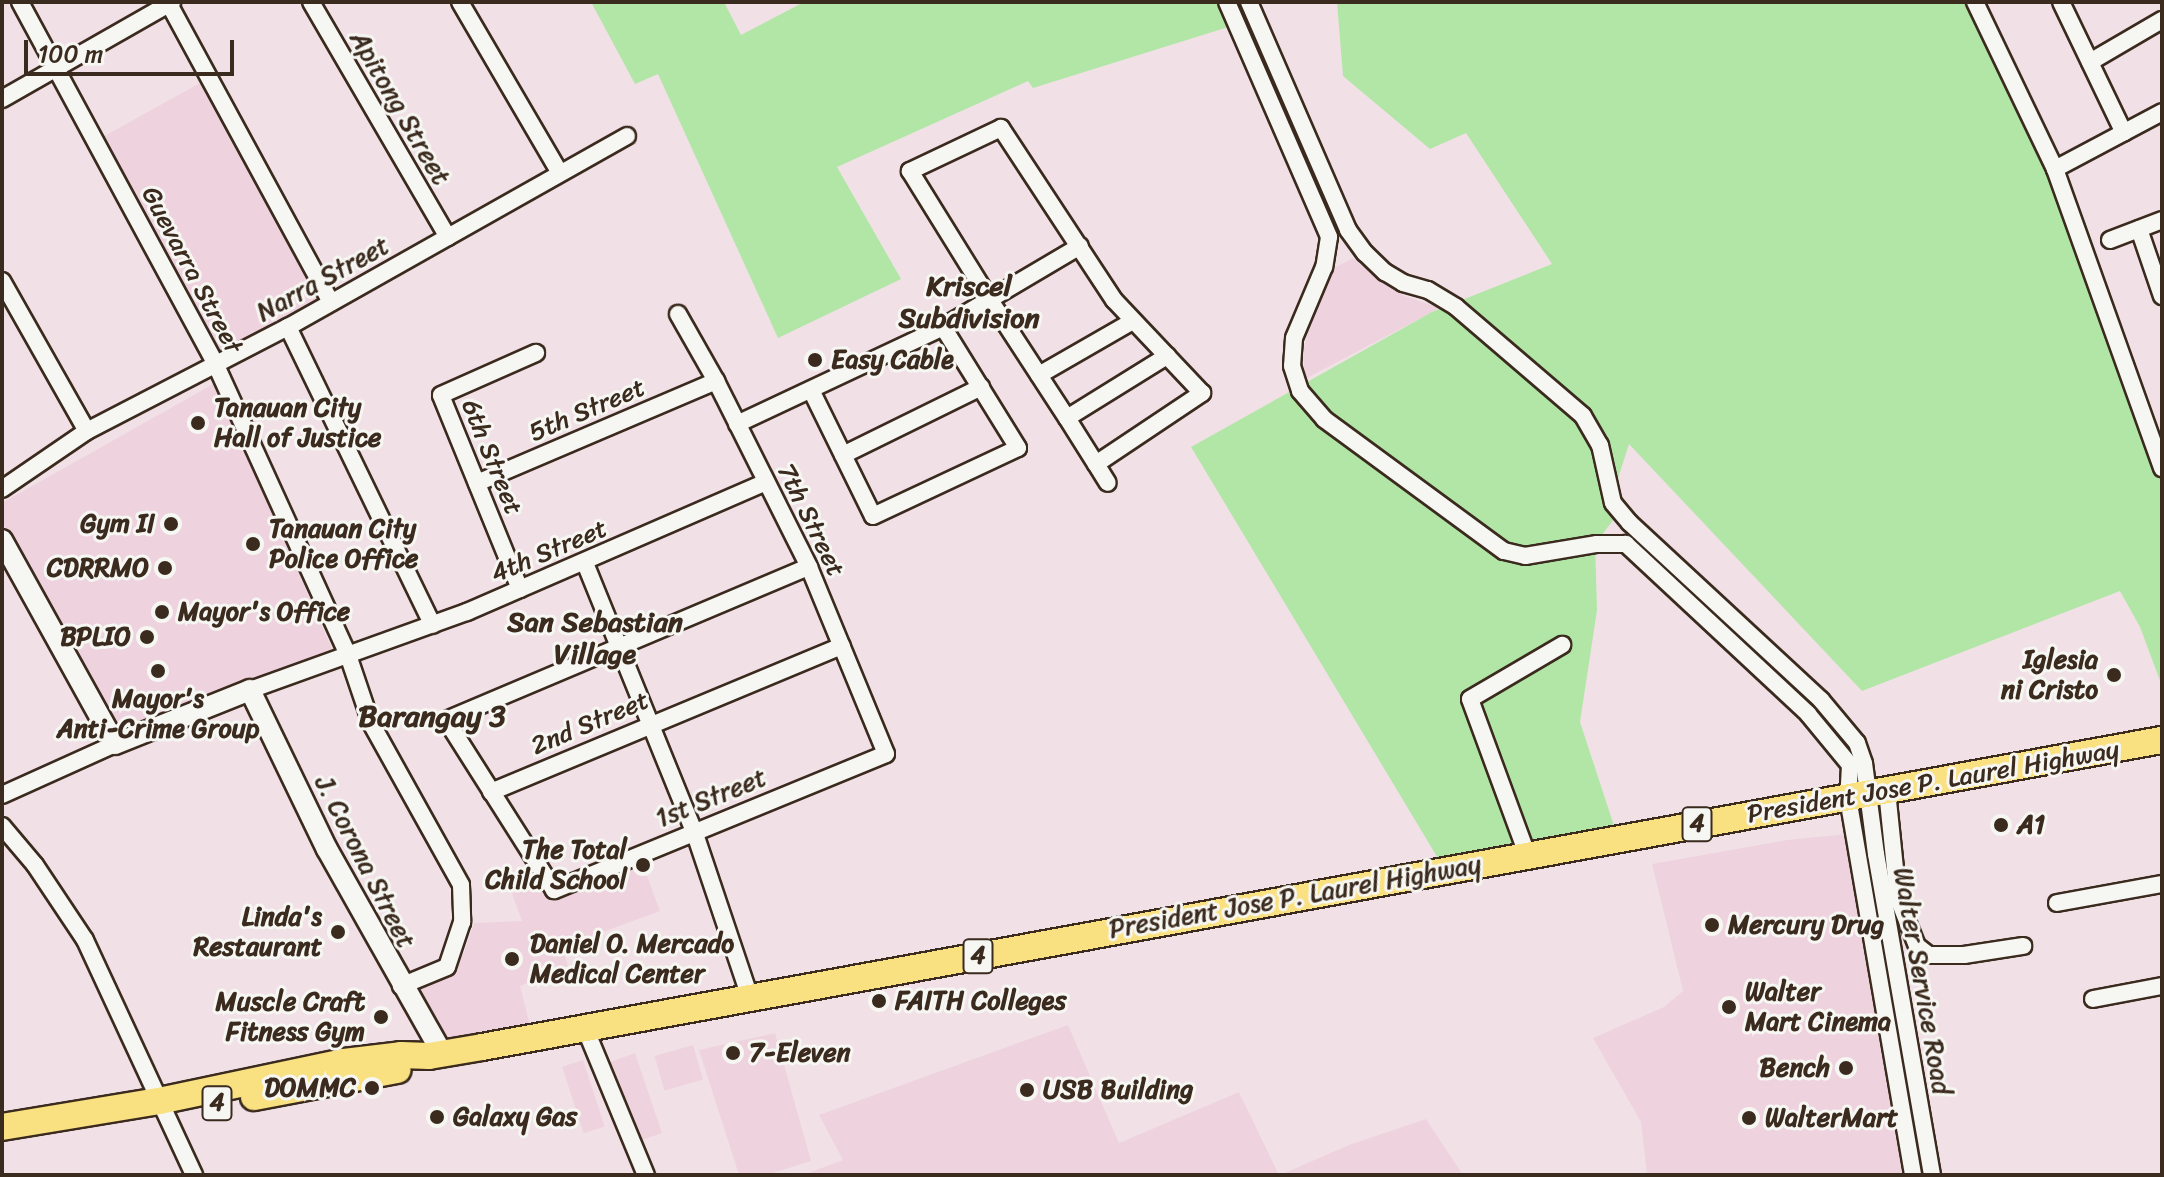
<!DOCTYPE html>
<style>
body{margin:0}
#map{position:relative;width:2164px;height:1177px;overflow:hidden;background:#f1e1e6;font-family:Sriracha,sans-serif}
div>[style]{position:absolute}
.built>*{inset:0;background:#eed3de;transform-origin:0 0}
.green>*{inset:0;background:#b1e6a7}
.roads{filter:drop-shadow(2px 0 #3b2a1e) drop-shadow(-2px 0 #3b2a1e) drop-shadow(0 2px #3b2a1e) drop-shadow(0 -2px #3b2a1e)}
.minor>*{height:16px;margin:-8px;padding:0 8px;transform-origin:8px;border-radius:8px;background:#f6f6f2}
.tertiary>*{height:20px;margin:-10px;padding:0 10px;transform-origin:10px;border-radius:10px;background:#f6f6f2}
.trunk>*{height:26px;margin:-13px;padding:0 13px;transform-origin:13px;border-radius:13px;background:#f9e181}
.dots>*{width:22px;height:22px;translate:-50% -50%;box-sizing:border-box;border:4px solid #f6f6f2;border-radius:50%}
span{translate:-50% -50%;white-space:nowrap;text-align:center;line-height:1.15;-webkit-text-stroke:6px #f6f6f2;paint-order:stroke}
.shield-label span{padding:2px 6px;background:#f6f6f2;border:2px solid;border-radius:6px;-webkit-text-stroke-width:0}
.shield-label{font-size:24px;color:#3b2a1e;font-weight:700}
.street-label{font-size:26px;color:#3b2a1e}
.poi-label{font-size:26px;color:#3b2a1e;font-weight:700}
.left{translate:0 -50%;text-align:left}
.right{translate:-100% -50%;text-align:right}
.neighbourhood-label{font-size:28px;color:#3b2a1e;font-weight:700}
.quarter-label{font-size:30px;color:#3b2a1e;font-weight:700}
.frame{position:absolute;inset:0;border:4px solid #3b2a1e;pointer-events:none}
.scale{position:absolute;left:24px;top:40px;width:210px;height:36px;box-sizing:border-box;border:4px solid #3b2a1e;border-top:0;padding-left:10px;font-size:24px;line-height:28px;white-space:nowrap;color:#3b2a1e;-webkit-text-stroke:6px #f6f6f2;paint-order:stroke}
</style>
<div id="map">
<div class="built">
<i style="left:209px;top:78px;width:255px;height:131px;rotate:61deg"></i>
<i style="clip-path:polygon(1353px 258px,1402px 295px,1440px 308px,1305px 379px,1303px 351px,1315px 306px,1336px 267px)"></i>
<i style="clip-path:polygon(215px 383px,332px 649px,118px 730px,2px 522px,2px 503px)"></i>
<i style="clip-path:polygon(1876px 831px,1936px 1175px,1647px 1175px,1641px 1122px,1593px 1038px,1664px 1007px,1683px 991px,1652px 864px,1787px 840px)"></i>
<i style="clip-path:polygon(643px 865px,660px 911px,562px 947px,568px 966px,520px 986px,532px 1033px,449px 1047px,420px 989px,453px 967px,464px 953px,474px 923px,522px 921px,512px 894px,539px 878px,552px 896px)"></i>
<i style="clip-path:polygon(1068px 1025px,1119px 1143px,1239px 1092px,1279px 1175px,803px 1175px,843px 1160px,819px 1115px)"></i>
<i style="clip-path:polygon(775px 1033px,811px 1161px,773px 1173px,739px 1175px,699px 1050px)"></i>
<i style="left:693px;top:1045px;width:36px;height:40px;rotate:74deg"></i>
<i style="clip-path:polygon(635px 1053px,662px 1133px,639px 1141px,622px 1090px,615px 1092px,605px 1064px)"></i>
<i style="left:583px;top:1060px;width:70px;height:22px;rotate:72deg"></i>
<i style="clip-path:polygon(1426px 1119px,1463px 1175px,1280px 1175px,1349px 1145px)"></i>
</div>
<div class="green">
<i style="clip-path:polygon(591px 2px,724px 2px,741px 35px,804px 2px,1228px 2px,1238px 24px,1033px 88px,1028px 81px,837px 167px,901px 279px,778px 338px,658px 74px,635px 84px)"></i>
<i style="clip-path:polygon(1337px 2px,1986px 2px,2085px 221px,2162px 445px,2162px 686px,2140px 627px,2120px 591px,1862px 691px,1629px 444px,1612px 497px,1620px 511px,1595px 544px,1597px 610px,1580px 722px,1618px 838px,1445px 870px,1191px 447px,1432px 312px,1552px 264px,1466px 133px,1430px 149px,1343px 76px)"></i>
</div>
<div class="roads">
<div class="minor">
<i style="left:20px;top:2px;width:410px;rotate:61.6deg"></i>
<i style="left:215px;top:363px;width:321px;rotate:65.5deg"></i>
<i style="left:348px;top:655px;width:72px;rotate:71.3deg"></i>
<i style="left:371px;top:723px;width:185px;rotate:60.9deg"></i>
<i style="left:461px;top:885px;width:37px;rotate:88deg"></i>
<i style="left:462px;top:922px;width:47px;rotate:108.4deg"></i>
<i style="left:447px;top:967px;width:50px;rotate:157.6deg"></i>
<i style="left:311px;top:2px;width:272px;rotate:59.8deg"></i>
<i style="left:460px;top:2px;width:198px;rotate:59.7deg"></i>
<i style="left:1227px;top:2px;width:256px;rotate:66.5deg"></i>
<i style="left:1329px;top:237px;width:30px;rotate:99deg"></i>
<i style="left:1324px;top:267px;width:77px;rotate:112.9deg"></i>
<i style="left:1294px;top:338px;width:28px;rotate:94deg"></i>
<i style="left:1292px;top:366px;width:26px;rotate:72deg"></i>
<i style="left:1300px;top:391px;width:37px;rotate:49deg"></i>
<i style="left:1324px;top:419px;width:223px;rotate:36.3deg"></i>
<i style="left:1504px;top:551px;width:22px;rotate:13deg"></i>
<i style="left:1525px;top:556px;width:73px;rotate:-9.5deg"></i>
<i style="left:1597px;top:544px;width:29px"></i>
<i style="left:1626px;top:544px;width:249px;rotate:43deg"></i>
<i style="left:1808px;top:714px;width:66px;rotate:50.5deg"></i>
<i style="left:1850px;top:765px;width:33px;rotate:93deg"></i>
<i style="left:1848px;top:798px;width:383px;rotate:80.2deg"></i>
<i style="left:1249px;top:2px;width:249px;rotate:66.5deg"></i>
<i style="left:1348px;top:230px;width:29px;rotate:54deg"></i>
<i style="left:1365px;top:253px;width:28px;rotate:44deg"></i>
<i style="left:1385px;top:272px;width:21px;rotate:31deg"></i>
<i style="left:1403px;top:283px;width:26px;rotate:16deg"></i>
<i style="left:1428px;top:290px;width:33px;rotate:31deg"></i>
<i style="left:1456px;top:307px;width:167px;rotate:40.6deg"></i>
<i style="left:1583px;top:416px;width:34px;rotate:60deg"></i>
<i style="left:1600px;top:445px;width:59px;rotate:77.4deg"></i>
<i style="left:1613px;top:503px;width:26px;rotate:50deg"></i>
<i style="left:1630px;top:523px;width:260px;rotate:42.8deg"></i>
<i style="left:1821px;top:700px;width:56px;rotate:50.1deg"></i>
<i style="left:1857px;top:743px;width:21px;rotate:71deg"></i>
<i style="left:1864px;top:763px;width:92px;rotate:82.5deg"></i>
<i style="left:1876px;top:854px;width:326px;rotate:80.1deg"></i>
<i style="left:1975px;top:2px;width:185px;rotate:64.4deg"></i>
<i style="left:2055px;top:169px;width:318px;rotate:70.3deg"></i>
<i style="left:2061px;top:2px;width:145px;rotate:64.3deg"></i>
<i style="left:169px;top:4px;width:339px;rotate:61.5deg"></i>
<i style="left:2090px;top:62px;width:83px;rotate:-30.3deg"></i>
<i style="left:2px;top:99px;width:196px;rotate:-29.7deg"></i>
<i style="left:2055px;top:169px;width:121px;rotate:-28deg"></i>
<i style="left:2139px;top:229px;width:71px;rotate:71.1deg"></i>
<i style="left:2110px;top:240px;width:56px;rotate:-21deg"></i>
<i style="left:2px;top:281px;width:172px;rotate:60.5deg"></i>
<i style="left:678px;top:314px;width:77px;rotate:60.4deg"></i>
<i style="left:716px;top:381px;width:208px;rotate:63.4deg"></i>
<i style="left:809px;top:567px;width:202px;rotate:67.6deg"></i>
<i style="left:886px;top:754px;width:359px;rotate:157.7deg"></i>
<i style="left:554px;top:890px;width:201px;rotate:-122.4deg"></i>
<i style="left:446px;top:720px;width:394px;rotate:-22.9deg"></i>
<i style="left:288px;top:327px;width:331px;rotate:64.1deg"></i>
<i style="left:1039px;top:375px;width:106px;rotate:-29.9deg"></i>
<i style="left:811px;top:390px;width:140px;rotate:63.8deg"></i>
<i style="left:873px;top:516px;width:160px;rotate:-25.1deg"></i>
<i style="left:1018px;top:448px;width:142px;rotate:-121.8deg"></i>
<i style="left:1067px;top:418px;width:118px;rotate:-31.8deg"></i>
<i style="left:737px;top:424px;width:228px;rotate:-25.2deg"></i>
<i style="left:943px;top:327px;width:159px;rotate:-30.6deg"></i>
<i style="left:843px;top:455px;width:154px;rotate:-26.2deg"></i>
<i style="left:1096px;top:464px;width:128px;rotate:-33.8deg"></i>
<i style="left:1202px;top:393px;width:128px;rotate:-133.4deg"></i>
<i style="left:1114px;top:300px;width:206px;rotate:-123.3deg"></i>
<i style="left:1001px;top:128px;width:101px;rotate:154.7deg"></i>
<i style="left:910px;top:171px;width:152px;rotate:58.2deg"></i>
<i style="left:990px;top:300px;width:141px;rotate:56.9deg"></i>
<i style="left:1067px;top:418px;width:54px;rotate:57.8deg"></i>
<i style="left:1096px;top:464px;width:22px;rotate:58deg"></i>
<i style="left:477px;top:483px;width:260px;rotate:-23.1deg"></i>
<i style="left:2px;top:489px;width:103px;rotate:-34.3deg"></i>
<i style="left:87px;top:431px;width:226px;rotate:-27.4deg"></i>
<i style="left:288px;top:327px;width:389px;rotate:-29.4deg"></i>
<i style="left:585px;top:563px;width:289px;rotate:67.9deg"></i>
<i style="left:694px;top:831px;width:175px;rotate:71.4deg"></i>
<i style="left:520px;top:589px;width:209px;rotate:-112.2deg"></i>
<i style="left:441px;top:395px;width:104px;rotate:-23.9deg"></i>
<i style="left:250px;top:690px;width:231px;rotate:-19.8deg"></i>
<i style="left:467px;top:612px;width:326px;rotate:-23.5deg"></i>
<i style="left:1887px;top:791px;width:108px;rotate:84.1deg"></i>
<i style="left:1898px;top:898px;width:52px;rotate:68.4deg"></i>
<i style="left:1917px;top:946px;width:15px;rotate:37deg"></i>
<i style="left:1929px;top:955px;width:35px"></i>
<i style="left:1964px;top:955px;width:60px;rotate:-8.7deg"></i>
<i style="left:491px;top:792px;width:380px;rotate:-22.6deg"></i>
<i style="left:2px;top:795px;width:124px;rotate:-24.3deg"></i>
<i style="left:2px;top:826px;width:51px;rotate:49.8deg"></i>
<i style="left:35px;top:865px;width:90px;rotate:56.3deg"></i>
<i style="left:85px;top:940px;width:259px;rotate:65.1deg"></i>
<i style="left:1527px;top:854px;width:165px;rotate:-110.2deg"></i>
<i style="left:1470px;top:699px;width:107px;rotate:-30.4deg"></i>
<i style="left:2057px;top:903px;width:107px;rotate:-10.3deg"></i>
<i style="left:2093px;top:999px;width:70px;rotate:-10.7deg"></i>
<i style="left:585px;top:1028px;width:159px;rotate:67.5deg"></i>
</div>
<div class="tertiary">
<i style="left:2px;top:540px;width:233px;rotate:61deg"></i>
<i style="left:115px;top:744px;width:145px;rotate:-21.8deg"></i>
<i style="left:250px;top:690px;width:177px;rotate:64.2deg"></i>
<i style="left:327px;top:849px;width:234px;rotate:60.6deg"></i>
</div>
<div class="trunk">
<i style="left:254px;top:1097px;width:146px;rotate:-10.7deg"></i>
<i style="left:2px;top:1127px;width:159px;rotate:-9.4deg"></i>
<i style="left:159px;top:1101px;width:189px;rotate:-11.9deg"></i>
<i style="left:344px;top:1062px;width:57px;rotate:-7deg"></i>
<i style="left:401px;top:1055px;width:28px;rotate:2deg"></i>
<i style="left:429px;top:1056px;width:54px;rotate:-9.6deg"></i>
<i style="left:482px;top:1047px;width:1708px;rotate:-10.36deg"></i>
</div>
</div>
<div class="dots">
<i style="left:815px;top:360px;background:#3b2a1e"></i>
<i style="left:198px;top:423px;background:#3b2a1e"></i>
<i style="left:171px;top:524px;background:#3b2a1e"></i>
<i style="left:253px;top:544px;background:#3b2a1e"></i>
<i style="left:165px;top:568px;background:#3b2a1e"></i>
<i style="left:162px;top:612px;background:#3b2a1e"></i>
<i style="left:147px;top:637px;background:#3b2a1e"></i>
<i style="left:158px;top:671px;background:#3b2a1e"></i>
<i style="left:2114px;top:675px;background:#3b2a1e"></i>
<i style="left:2001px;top:825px;background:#3b2a1e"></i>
<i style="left:643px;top:865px;background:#3b2a1e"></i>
<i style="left:1712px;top:925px;background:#3b2a1e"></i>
<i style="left:338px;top:932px;background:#3b2a1e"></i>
<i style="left:512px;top:959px;background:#3b2a1e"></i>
<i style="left:879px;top:1001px;background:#3b2a1e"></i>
<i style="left:1729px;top:1007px;background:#3b2a1e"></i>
<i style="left:381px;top:1017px;background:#3b2a1e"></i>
<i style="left:733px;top:1053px;background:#3b2a1e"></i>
<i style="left:1846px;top:1068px;background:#3b2a1e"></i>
<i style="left:372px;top:1088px;background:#3b2a1e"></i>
<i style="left:1027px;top:1090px;background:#3b2a1e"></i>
<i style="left:437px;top:1117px;background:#3b2a1e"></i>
<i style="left:1749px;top:1118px;background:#3b2a1e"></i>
</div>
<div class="shield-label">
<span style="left:1697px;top:824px">4</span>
<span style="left:978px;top:956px">4</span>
<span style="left:217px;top:1103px">4</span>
</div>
<div class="street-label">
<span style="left:400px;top:108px;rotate:60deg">Apitong Street</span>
<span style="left:192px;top:270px;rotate:62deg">Guevarra Street</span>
<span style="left:323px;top:279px;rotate:-29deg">Narra Street</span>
<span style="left:587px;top:410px;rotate:-23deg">5th Street</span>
<span style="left:492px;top:457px;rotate:68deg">6th Street</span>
<span style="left:811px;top:520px;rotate:64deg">7th Street</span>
<span style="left:549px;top:551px;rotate:-23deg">4th Street</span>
<span style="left:590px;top:723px;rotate:-23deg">2nd Street</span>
<span style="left:1933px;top:782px;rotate:-10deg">President Jose P. Laurel Highway</span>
<span style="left:711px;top:798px;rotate:-22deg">1st Street</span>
<span style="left:365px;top:862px;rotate:63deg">J. Corona Street</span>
<span style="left:1295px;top:897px;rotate:-10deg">President Jose P. Laurel Highway</span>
<span style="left:1922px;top:981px;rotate:80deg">Walter Service Road</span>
</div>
<div class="poi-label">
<span class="left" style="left:831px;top:360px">Easy Cable</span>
<span class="left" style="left:214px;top:423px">Tanauan City<br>Hall of Justice</span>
<span class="right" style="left:155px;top:524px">Gym II</span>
<span class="left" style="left:269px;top:544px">Tanauan City<br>Police Office</span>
<span class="right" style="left:149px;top:568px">CDRRMO</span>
<span class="left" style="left:178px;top:612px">Mayor's Office</span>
<span class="right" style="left:131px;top:637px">BPLIO</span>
<span class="right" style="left:2098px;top:675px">Iglesia<br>ni Cristo</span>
<span style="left:158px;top:714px">Mayor's<br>Anti-Crime Group</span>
<span class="left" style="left:2017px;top:825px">A1</span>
<span class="right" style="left:627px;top:865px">The Total<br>Child School</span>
<span class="right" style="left:322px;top:932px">Linda's<br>Restaurant</span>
<span class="left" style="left:1728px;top:925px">Mercury Drug</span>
<span class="left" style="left:530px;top:959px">Daniel O. Mercado<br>Medical Center</span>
<span class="left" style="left:1745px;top:1007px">Walter<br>Mart Cinema</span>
<span class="left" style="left:895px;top:1001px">FAITH Colleges</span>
<span class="right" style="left:365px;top:1017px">Muscle Craft<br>Fitness Gym</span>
<span class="left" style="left:749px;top:1053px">7-Eleven</span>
<span class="right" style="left:1830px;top:1068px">Bench</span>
<span class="right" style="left:356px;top:1088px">DOMMC</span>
<span class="left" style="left:1043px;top:1090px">USB Building</span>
<span class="left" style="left:453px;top:1117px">Galaxy Gas</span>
<span class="left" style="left:1765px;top:1118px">WalterMart</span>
</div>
<div class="neighbourhood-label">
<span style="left:969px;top:302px">Kriscel<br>Subdivision</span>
<span style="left:595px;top:638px">San Sebastian<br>Village</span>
</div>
<div class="quarter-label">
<span style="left:432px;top:716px">Barangay 3</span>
</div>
<div class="frame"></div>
<div class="scale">100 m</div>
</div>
